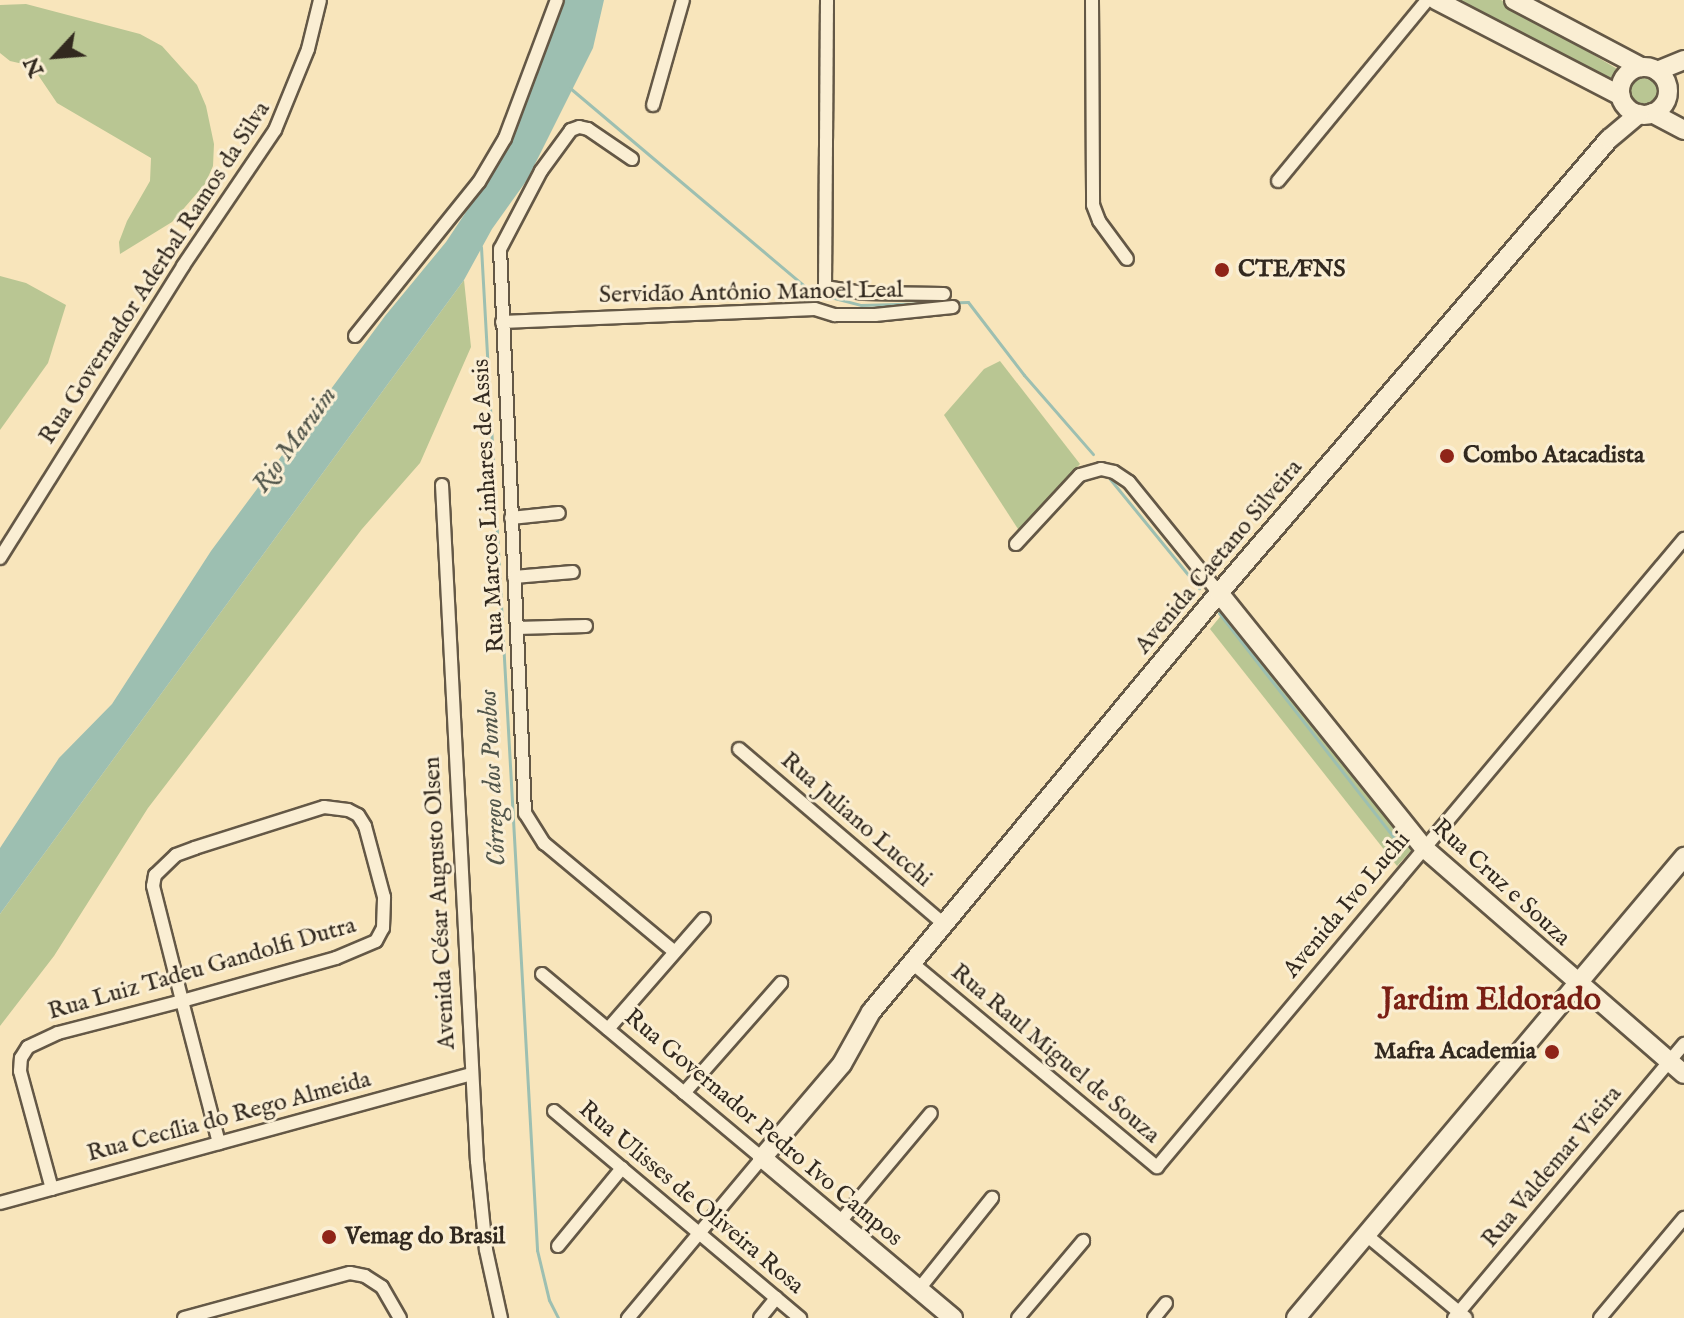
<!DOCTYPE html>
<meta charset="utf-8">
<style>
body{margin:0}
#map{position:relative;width:1684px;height:1318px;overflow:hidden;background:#f8e5bb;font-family:"IM FELL English",serif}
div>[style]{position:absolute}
.green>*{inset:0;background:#b9c693}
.round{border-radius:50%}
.water>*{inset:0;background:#9dbfb1}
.stream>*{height:3px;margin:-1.5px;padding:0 1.5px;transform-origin:1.5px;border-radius:1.5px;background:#9dbfb1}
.roads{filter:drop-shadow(2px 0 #645846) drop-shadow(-2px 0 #645846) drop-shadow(0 2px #645846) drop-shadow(0 -2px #645846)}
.street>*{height:12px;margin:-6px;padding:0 6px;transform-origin:6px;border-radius:6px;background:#faeed3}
.secondary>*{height:18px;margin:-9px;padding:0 9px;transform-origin:9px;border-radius:9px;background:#faeed3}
.secondary>.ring{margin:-9px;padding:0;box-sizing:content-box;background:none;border:18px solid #faeed3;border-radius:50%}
.dots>*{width:22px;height:22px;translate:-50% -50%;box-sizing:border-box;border:4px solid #faeed3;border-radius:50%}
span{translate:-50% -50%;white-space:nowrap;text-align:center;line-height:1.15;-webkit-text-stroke:6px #faeed3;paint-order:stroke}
.poi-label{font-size:24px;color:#32291f;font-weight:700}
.left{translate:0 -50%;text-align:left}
.right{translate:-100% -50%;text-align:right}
.street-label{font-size:24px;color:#32291f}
.water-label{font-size:26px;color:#52564b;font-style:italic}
.district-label{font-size:32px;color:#7a1f14;font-weight:700}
.north{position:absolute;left:16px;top:16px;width:80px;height:80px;-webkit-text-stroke:6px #faeed3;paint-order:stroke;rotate:244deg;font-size:22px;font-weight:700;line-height:32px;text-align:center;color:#32291f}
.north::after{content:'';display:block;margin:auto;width:28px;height:36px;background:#32291f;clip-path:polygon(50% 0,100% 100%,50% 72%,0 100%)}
</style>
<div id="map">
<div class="green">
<i style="clip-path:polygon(1448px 0,1501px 0,1619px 70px,1611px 83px)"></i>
<i style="clip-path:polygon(26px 4px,140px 34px,162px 46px,197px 85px,206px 106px,214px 144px,213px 166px,205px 184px,172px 222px,120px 254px,119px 242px,127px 221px,150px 181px,151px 158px,57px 103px,32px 66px,10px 61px,0 53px,0 5px)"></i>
<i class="round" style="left:1627px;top:74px;width:34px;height:34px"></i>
<i style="clip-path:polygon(0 276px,26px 283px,66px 305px,48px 363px,0 430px)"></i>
<i style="clip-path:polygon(464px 280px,471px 347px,420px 463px,362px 529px,148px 808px,54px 956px,0 1026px,0 914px)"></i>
<i style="clip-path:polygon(1000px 361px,1080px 464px,1020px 532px,944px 415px,984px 369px)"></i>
<i style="clip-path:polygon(1224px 612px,1417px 844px,1397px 866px,1210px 629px)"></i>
</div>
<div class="water">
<i style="clip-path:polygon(562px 0,604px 0,593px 48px,527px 180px,492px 229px,464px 280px,0 914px,0 848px,59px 758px,112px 704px,211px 551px,385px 316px,446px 242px,478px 194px,522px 116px)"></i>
</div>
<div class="stream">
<i style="left:570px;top:88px;width:316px;rotate:40.2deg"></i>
<i style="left:811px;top:292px;width:52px;rotate:14.6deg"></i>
<i style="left:861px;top:305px;width:107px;rotate:-1.6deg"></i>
<i style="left:968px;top:302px;width:92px;rotate:52.5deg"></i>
<i style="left:1024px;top:375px;width:105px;rotate:48.9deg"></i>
<i style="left:481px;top:247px;width:1005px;rotate:86.8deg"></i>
<i style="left:537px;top:1250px;width:51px;rotate:76.5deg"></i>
<i style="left:549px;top:1300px;width:20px;rotate:63deg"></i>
<i style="left:1110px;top:479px;width:141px;rotate:50.8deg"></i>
<i style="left:1219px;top:613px;width:299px;rotate:52.1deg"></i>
</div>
<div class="roads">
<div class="street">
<i style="left:827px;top:0;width:287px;rotate:90.4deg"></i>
<i style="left:825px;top:287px;width:38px;rotate:9deg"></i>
<i style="left:863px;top:293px;width:81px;rotate:0.7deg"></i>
<i style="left:1092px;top:0;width:205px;rotate:89.7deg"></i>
<i style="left:1093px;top:205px;width:17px;rotate:69deg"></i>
<i style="left:1099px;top:221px;width:47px;rotate:53.6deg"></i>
<i style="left:653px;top:105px;width:109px;rotate:-74.1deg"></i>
<i style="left:632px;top:159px;width:53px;rotate:-145.7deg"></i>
<i style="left:588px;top:129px;width:9px;rotate:-167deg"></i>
<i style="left:579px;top:127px;width:9px;rotate:159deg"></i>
<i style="left:571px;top:130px;width:51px;rotate:126.2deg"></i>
<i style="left:541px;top:171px;width:88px;rotate:117.7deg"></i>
<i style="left:500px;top:249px;width:565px;rotate:87.46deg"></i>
<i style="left:525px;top:813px;width:36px;rotate:58deg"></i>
<i style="left:544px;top:843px;width:170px;rotate:39.8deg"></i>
<i style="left:1278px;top:181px;width:234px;rotate:-50.5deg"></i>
<i style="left:502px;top:322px;width:313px;rotate:-2.4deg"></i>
<i style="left:815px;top:309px;width:21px;rotate:17deg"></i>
<i style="left:835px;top:315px;width:40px"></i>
<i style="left:875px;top:315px;width:78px;rotate:-5.9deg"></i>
<i style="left:355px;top:336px;width:198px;rotate:-51.2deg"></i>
<i style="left:479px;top:182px;width:51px;rotate:-59.4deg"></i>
<i style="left:505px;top:138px;width:147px;rotate:-69.4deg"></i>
<i style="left:442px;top:485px;width:677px;rotate:87.04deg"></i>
<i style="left:477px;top:1161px;width:89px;rotate:84.2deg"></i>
<i style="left:486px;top:1250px;width:70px;rotate:77.6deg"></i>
<i style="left:511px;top:518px;width:48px;rotate:-5.9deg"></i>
<i style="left:1016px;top:544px;width:94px;rotate:-47.2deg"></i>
<i style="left:1080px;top:475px;width:22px;rotate:-16deg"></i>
<i style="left:1101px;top:469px;width:13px;rotate:13deg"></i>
<i style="left:1114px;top:472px;width:18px;rotate:34deg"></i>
<i style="left:1129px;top:482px;width:143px;rotate:51deg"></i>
<i style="left:0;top:558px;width:345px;rotate:-57.9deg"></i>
<i style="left:183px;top:266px;width:164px;rotate:-55.9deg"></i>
<i style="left:275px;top:130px;width:87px;rotate:-67.8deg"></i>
<i style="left:308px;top:49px;width:50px;rotate:-76.2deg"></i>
<i style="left:514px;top:577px;width:59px;rotate:-4.8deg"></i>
<i style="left:517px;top:628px;width:69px;rotate:-1.7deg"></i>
<i style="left:739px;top:749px;width:270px;rotate:40.5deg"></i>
<i style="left:912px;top:963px;width:319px;rotate:39.8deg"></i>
<i style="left:1157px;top:1167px;width:820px;rotate:-50deg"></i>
<i style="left:542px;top:974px;width:287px;rotate:39.9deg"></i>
<i style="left:762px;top:1158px;width:209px;rotate:129.9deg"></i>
<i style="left:608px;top:1029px;width:146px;rotate:-48.9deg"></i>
<i style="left:684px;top:1093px;width:147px;rotate:-48.6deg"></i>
<i style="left:554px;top:1111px;width:322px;rotate:40.1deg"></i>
<i style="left:52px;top:1189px;width:122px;rotate:-105.2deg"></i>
<i style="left:20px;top:1071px;width:13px;rotate:-86deg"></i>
<i style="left:21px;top:1058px;width:13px;rotate:-58deg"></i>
<i style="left:28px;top:1047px;width:33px;rotate:-25deg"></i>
<i style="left:58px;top:1033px;width:128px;rotate:-14.5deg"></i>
<i style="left:182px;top:1001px;width:160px;rotate:-15.6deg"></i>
<i style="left:336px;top:958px;width:43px;rotate:-23deg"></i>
<i style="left:376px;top:941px;width:15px;rotate:-62deg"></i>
<i style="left:383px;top:928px;width:31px;rotate:-88deg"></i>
<i style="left:384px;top:897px;width:73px;rotate:-105deg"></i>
<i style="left:365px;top:826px;width:13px;rotate:-122deg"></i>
<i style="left:358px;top:815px;width:11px;rotate:-153deg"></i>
<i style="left:348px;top:810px;width:24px;rotate:-173deg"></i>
<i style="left:324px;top:807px;width:135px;rotate:162.4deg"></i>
<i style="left:195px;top:848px;width:20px;rotate:160deg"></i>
<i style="left:176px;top:855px;width:29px;rotate:136deg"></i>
<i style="left:155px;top:875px;width:11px;rotate:100deg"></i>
<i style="left:153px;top:886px;width:119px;rotate:75.8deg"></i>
<i style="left:182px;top:1001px;width:147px;rotate:75.4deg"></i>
<i style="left:0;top:1203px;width:488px;rotate:-15.3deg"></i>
<i style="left:839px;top:1223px;width:143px;rotate:-50.1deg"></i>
<i style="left:1365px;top:1234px;width:131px;rotate:39.7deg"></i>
<i style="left:558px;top:1246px;width:101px;rotate:-50.6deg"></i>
<i style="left:919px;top:1289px;width:117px;rotate:-51.3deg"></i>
<i style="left:184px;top:1318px;width:172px;rotate:-15.2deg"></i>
<i style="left:350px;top:1273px;width:15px;rotate:11deg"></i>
<i style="left:365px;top:1276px;width:20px;rotate:33deg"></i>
<i style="left:382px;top:1287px;width:36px;rotate:60deg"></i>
<i style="left:760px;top:1318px;width:26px;rotate:-51deg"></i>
<i style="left:1018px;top:1318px;width:101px;rotate:-49.8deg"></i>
<i style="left:1154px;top:1318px;width:19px;rotate:-51deg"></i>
<i style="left:1454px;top:1318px;width:358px;rotate:-50deg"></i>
<i style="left:1600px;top:1318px;width:131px;rotate:-50deg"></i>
</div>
<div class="secondary">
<i style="left:1436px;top:0;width:208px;rotate:27.4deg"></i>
<i style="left:1514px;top:0;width:144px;rotate:27.8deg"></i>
<i class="ring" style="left:1620px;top:67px;width:30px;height:30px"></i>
<i style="left:1657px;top:71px;width:29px;rotate:-22deg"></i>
<i style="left:1652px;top:113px;width:36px;rotate:28deg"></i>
<i style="left:1219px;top:593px;width:327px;rotate:51.2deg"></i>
<i style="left:1424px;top:848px;width:344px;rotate:41deg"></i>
<i style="left:953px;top:1318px;width:249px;rotate:-140deg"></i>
<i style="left:762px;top:1158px;width:123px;rotate:-49.6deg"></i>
<i style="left:842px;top:1064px;width:60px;rotate:-60.9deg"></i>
<i style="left:871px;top:1012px;width:545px;rotate:-50.29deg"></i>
<i style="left:1219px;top:593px;width:599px;rotate:-49.34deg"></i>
<i style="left:1609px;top:139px;width:39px;rotate:-40deg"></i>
<i style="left:1296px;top:1318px;width:603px;rotate:-49.91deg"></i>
</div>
</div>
<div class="dots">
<i style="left:1222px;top:270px;background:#8f2418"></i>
<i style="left:1447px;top:456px;background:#8f2418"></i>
<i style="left:1552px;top:1052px;background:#8f2418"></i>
<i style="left:329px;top:1237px;background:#8f2418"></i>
</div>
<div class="poi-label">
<span class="left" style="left:1238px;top:270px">CTE/FNS</span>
<span class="left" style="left:1463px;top:456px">Combo Atacadista</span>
<span class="right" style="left:1536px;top:1052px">Mafra Academia</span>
<span class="left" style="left:345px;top:1237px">Vemag do Brasil</span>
</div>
<div class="street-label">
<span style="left:155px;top:273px;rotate:-57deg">Rua Governador Aderbal Ramos da Silva</span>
<span style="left:751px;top:293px;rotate:-1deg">Servidão Antônio Manoel Leal</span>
<span style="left:489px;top:506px;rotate:-93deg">Rua Marcos Linhares de Assis</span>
<span style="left:1219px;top:557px;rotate:-50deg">Avenida Caetano Silveira</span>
<span style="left:856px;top:820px;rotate:41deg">Rua Juliano Lucchi</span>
<span style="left:1501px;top:883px;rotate:42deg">Rua Cruz e Souza</span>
<span style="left:440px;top:903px;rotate:-93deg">Avenida César Augusto Olsen</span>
<span style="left:1347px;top:905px;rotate:-50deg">Avenida Ivo Luchi</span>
<span style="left:202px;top:969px;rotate:-16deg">Rua Luiz Tadeu Gandolfi Dutra</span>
<span style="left:1055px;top:1054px;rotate:40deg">Rua Raul Miguel de Souza</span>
<span style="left:229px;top:1117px;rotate:-15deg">Rua Cecília do Rego Almeida</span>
<span style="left:763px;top:1128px;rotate:40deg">Rua Governador Pedro Ivo Campos</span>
<span style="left:1552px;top:1167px;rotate:-50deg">Rua Valdemar Vieira</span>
<span style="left:691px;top:1198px;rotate:40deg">Rua Ulisses de Oliveira Rosa</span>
</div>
<div class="water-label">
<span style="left:295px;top:440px;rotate:-54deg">Rio Maruim</span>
<span style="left:493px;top:778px;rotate:-93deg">Córrego dos Pombos</span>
</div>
<div class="district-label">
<span style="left:1491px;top:1001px">Jardim Eldorado</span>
</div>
<div class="north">N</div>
</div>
